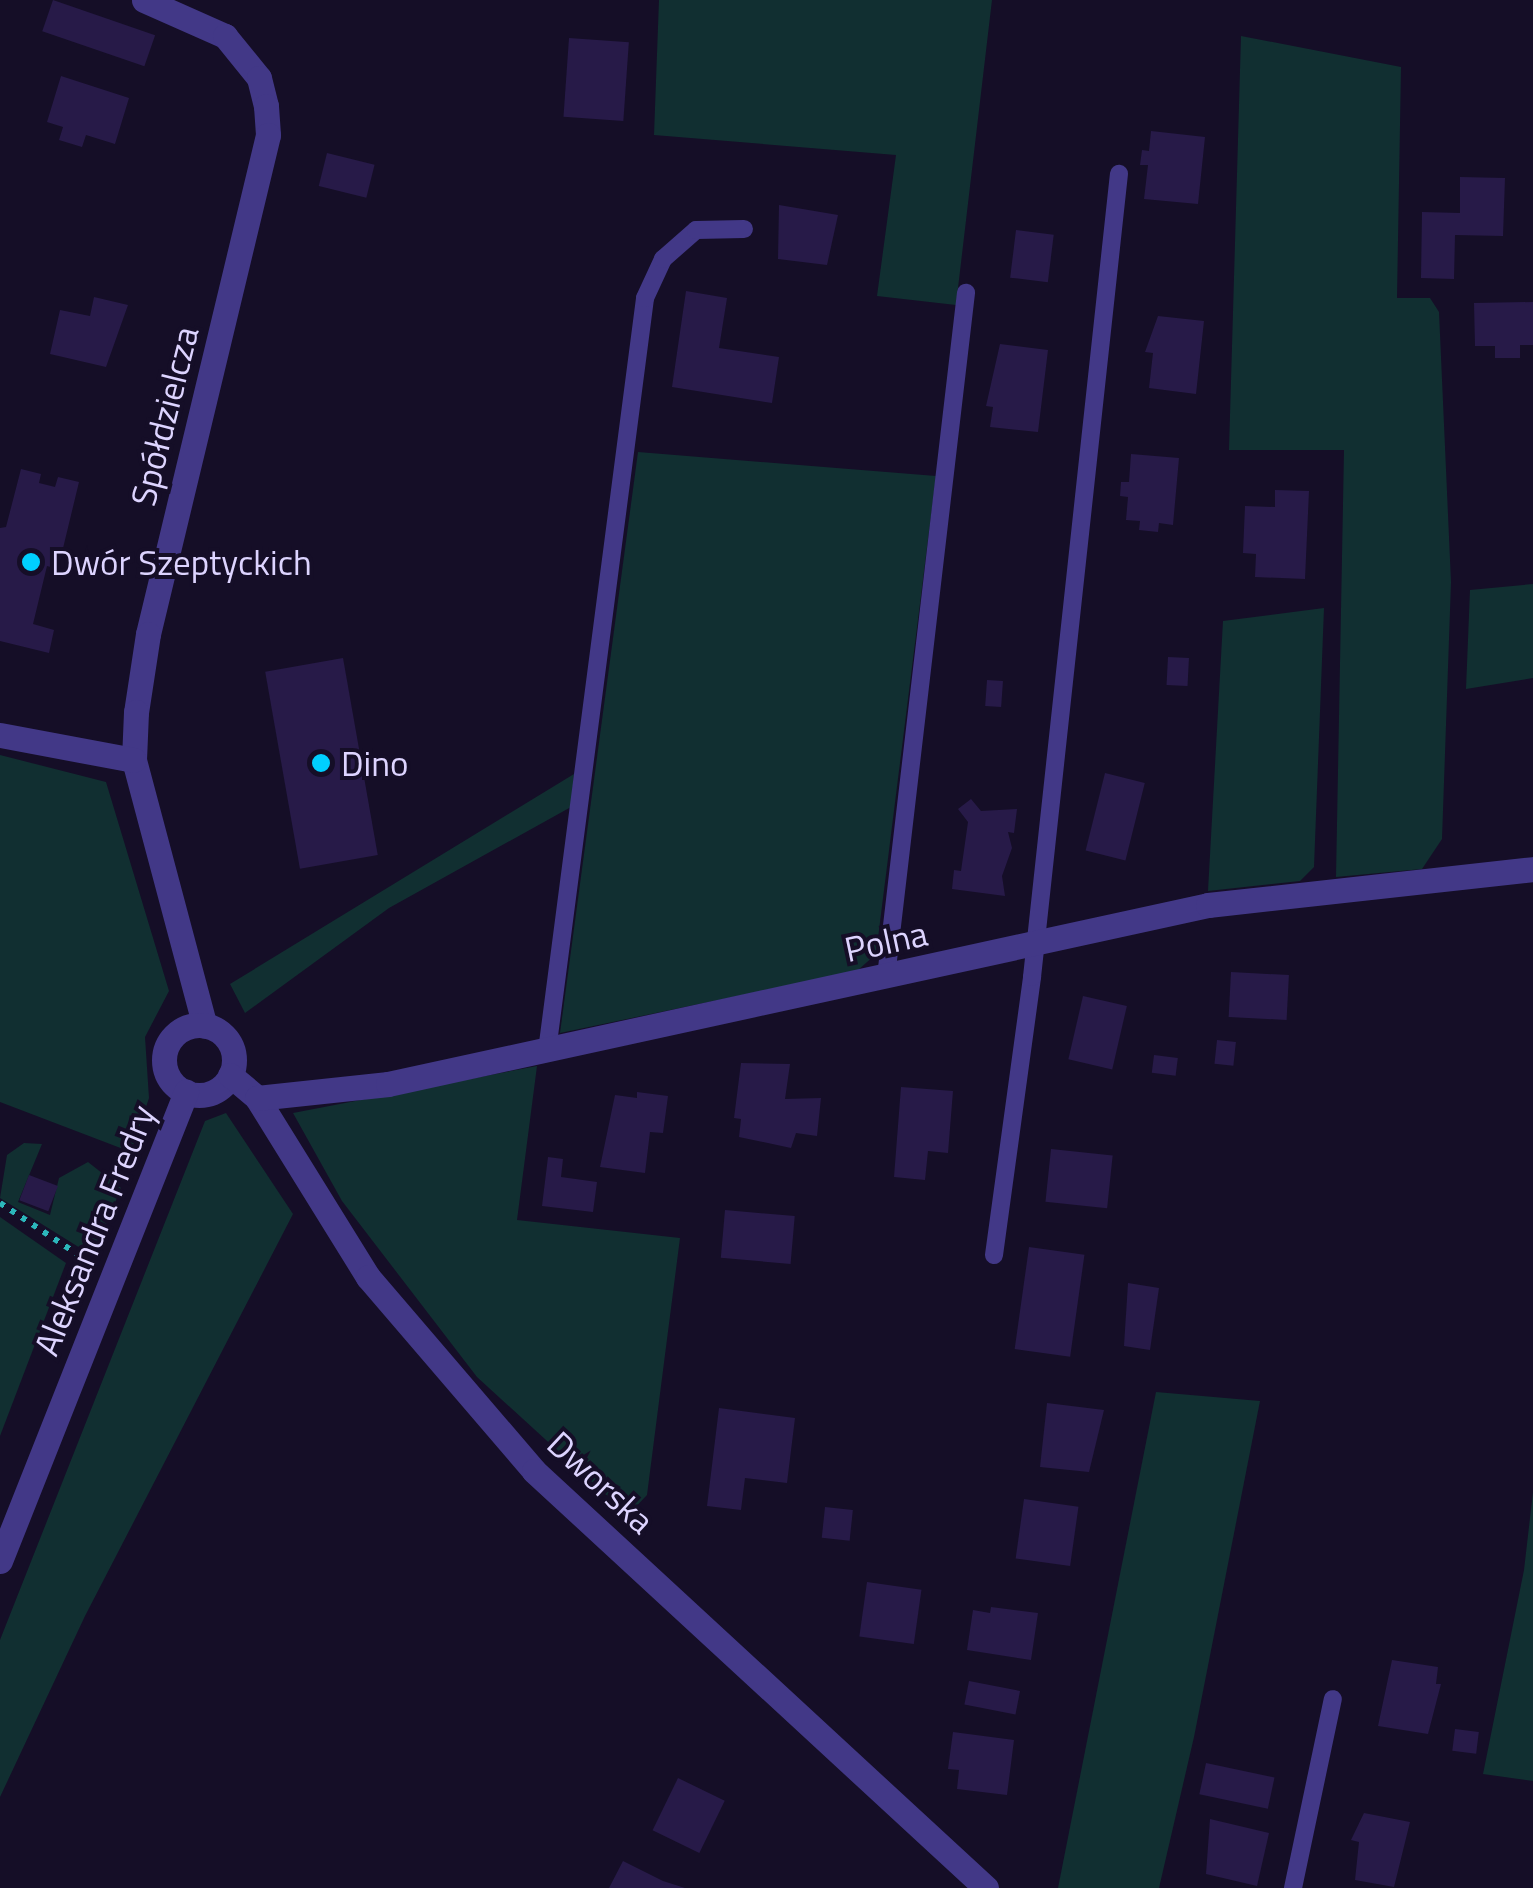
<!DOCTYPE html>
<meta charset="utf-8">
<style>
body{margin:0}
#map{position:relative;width:1533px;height:1888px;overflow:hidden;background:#150e27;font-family:"Titillium Web",sans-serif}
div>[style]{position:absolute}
.green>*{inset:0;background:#112f31}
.building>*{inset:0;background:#271a48;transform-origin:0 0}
.path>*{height:6px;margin-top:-3px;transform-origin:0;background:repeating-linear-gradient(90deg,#2cb7bb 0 5px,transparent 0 13px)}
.lane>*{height:18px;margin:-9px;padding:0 9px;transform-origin:9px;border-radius:9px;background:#423887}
.street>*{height:25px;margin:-12.5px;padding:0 12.5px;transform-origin:12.5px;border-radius:12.5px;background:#423887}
.street>.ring{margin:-12.5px;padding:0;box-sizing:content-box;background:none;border:25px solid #423887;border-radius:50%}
.dots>*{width:28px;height:28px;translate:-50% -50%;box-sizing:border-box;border:5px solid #150e27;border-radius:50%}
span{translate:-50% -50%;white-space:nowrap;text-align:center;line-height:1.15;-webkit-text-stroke:8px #150e27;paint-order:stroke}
.street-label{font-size:35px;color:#ddd4ff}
.poi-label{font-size:35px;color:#ddd4ff}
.left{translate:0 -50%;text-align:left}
</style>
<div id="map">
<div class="green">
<i style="clip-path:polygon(659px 0,992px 0,956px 305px,877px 296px,896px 155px,654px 135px)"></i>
<i style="clip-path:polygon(1241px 36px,1401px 67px,1397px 298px,1430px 298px,1439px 312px,1451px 582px,1442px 839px,1422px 869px,1336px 877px,1344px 450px,1229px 450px)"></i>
<i style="clip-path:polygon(638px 452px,936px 476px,876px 954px,857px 971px,560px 1033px)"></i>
<i style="clip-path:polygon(1533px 584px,1533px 678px,1466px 689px,1470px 590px)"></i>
<i style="clip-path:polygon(1324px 608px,1314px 867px,1300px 881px,1208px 891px,1223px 621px)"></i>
<i style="clip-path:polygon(0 755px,106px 782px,169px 991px,145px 1037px,149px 1098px,131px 1152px,0 1102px)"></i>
<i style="clip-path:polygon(574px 774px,571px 807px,389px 908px,245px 1013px,230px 984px)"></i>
<i style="clip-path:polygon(537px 1066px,517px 1220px,680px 1238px,647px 1495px,628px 1515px,477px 1377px,342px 1201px,293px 1113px)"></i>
<i style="clip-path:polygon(226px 1113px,293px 1214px,85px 1616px,0 1797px,0 1640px,205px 1121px)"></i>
<i style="clip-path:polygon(24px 1143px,42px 1144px,18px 1202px,50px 1215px,59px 1178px,88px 1162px,121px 1188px,93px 1256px,0 1198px,7px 1155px)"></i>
<i style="clip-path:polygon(0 1217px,66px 1263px,0 1436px)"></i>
<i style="clip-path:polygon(1156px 1392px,1260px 1401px,1194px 1737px,1159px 1888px,1058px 1888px)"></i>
<i style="clip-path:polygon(1533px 1492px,1533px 1781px,1483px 1774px,1524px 1570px)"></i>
</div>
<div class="building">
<i style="left:53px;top:0;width:108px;height:33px;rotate:19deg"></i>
<i style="left:569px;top:38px;width:60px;height:79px;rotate:4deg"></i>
<i style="clip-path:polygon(61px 76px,129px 98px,115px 144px,86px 135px,82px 147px,59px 140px,63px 127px,47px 122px)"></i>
<i style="clip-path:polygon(1151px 131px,1205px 137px,1198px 204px,1144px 199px,1148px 165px,1140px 165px,1142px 150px,1149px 151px)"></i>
<i style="left:327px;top:153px;width:49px;height:34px;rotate:14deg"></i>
<i style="clip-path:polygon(1460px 177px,1505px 178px,1503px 236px,1455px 235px,1454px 279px,1421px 278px,1422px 212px,1460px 213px)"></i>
<i style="clip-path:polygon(779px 205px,838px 215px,827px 265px,778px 259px)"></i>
<i style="left:1016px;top:230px;width:38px;height:48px;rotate:7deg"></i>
<i style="clip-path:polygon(686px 291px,727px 298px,719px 348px,779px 357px,772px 403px,672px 387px)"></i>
<i style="clip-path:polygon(94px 297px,128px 305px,106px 367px,50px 354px,60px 310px,90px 316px)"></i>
<i style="clip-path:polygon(1533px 302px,1533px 345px,1520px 345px,1520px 358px,1495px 358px,1495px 346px,1475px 346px,1474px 303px)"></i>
<i style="clip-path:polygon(1158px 316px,1204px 321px,1196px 394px,1149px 388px,1153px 353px,1145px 352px)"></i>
<i style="clip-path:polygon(1000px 344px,1048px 350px,1038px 432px,990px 427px,993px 407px,986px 406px)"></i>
<i style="clip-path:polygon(1131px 454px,1179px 458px,1173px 525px,1159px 523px,1158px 532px,1139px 530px,1140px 521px,1126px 520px,1128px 497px,1120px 496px,1121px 482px,1129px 482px)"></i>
<i style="clip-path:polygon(21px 469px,41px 474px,39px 483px,55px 487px,58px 477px,79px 482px,58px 569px,47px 566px,33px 624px,54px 630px,49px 653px,0 641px,0 528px,6px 527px)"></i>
<i style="clip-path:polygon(1275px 490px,1309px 491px,1305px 579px,1255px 577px,1256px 554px,1243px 553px,1245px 506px,1275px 507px)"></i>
<i style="left:1168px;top:657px;width:21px;height:28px;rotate:3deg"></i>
<i style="left:343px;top:658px;width:200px;height:79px;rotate:80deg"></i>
<i style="left:987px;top:680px;width:16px;height:26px;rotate:4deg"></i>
<i style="left:1105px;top:773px;width:41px;height:80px;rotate:14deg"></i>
<i style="clip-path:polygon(971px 799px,981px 811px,1017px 809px,1014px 833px,1008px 832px,1012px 848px,1002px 876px,1005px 896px,952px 889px,954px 870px,961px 871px,968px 822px,958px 809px)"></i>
<i style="left:1231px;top:972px;width:58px;height:45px;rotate:3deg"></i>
<i style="left:1083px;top:996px;width:45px;height:65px;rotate:13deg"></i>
<i style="left:1217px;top:1040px;width:19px;height:24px;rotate:6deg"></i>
<i style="left:1154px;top:1055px;width:24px;height:18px;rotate:7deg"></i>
<i style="clip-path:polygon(741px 1063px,790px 1064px,785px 1099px,821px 1098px,817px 1136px,796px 1133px,791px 1148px,739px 1137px,741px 1119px,734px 1118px)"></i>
<i style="clip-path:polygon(901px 1087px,953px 1091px,948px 1153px,928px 1151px,925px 1180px,894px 1177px)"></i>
<i style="clip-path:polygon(637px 1092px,668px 1096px,663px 1133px,650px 1132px,645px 1173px,600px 1167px,615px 1095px,637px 1098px)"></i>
<i style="left:1051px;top:1149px;width:62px;height:53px;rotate:6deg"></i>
<i style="clip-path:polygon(548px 1157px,563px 1159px,561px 1177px,597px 1182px,593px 1212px,542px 1206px)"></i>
<i style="left:29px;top:1175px;width:31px;height:27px;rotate:21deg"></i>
<i style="left:725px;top:1210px;width:70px;height:48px;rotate:5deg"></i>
<i style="left:1029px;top:1247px;width:56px;height:103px;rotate:8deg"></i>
<i style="clip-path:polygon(1128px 1283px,1159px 1288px,1150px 1350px,1124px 1346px)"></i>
<i style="clip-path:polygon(1047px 1403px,1104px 1410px,1089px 1472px,1040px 1467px)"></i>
<i style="clip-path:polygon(719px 1408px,795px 1418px,787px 1483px,745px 1478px,741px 1510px,707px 1506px)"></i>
<i style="left:1024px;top:1499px;width:55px;height:60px;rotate:8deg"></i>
<i style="left:825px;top:1507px;width:28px;height:31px;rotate:6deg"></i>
<i style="left:867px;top:1582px;width:55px;height:55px;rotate:8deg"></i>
<i style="clip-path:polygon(991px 1607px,1038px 1613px,1031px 1660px,967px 1650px,973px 1610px,990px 1613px)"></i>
<i style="clip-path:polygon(1392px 1660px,1438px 1667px,1436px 1684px,1441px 1684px,1428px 1734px,1378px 1726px)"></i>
<i style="left:969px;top:1681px;width:52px;height:24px;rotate:11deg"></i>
<i style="left:1455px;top:1729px;width:24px;height:22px;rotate:7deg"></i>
<i style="clip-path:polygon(953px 1732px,1014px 1740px,1007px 1795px,957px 1789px,959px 1770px,948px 1769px)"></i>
<i style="left:1206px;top:1763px;width:70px;height:32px;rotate:12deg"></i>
<i style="left:678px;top:1778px;width:52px;height:58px;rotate:26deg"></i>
<i style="clip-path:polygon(1364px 1813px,1410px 1822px,1394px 1887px,1355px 1880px,1359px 1842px,1351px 1840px)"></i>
<i style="clip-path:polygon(1210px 1819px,1269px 1833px,1257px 1886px,1206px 1874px)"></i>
<i style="clip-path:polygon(623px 1861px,663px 1881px,685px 1888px,609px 1888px)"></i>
</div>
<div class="path">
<i style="left:0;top:1203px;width:107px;rotate:33.5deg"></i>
</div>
<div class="lane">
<i style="left:886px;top:977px;width:689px;rotate:-83.33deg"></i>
<i style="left:547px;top:1051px;width:759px;rotate:-82.58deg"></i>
<i style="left:645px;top:298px;width:43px;rotate:-65.2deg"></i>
<i style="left:663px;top:259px;width:44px;rotate:-41.3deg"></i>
<i style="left:696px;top:230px;width:48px;rotate:-1.2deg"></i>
<i style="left:994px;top:1255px;width:281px;rotate:-82.2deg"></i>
<i style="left:1032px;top:977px;width:808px;rotate:-83.82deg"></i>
<i style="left:1293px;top:1888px;width:193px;rotate:-78.1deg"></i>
</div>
<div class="street">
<i style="left:144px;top:0;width:89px;rotate:24deg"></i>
<i style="left:225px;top:36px;width:54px;rotate:51deg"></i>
<i style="left:259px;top:78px;width:29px;rotate:76deg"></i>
<i style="left:266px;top:106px;width:29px;rotate:86deg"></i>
<i style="left:268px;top:135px;width:513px;rotate:103.52deg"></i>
<i style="left:148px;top:634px;width:79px;rotate:98.7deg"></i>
<i style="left:136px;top:712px;width:48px;rotate:92.4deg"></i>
<i style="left:134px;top:760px;width:275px;rotate:75.1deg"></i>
<i style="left:0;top:735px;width:136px;rotate:10.6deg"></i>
<i class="ring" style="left:164px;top:1025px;width:45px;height:45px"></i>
<i style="left:230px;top:1075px;width:35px;rotate:40deg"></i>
<i style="left:257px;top:1098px;width:211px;rotate:58.2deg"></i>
<i style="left:368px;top:1277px;width:255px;rotate:49.4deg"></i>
<i style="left:534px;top:1471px;width:615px;rotate:42.69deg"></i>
<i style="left:257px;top:1098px;width:132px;rotate:-6.1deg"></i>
<i style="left:388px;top:1084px;width:839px;rotate:-12.31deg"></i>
<i style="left:1208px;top:905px;width:327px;rotate:-6.3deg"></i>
<i style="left:0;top:1561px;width:505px;rotate:-68.37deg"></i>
</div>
<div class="dots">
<i style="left:31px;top:562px;background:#00cfff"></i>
<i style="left:321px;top:763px;background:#00cfff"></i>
</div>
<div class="street-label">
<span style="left:164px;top:416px;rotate:-76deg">Spółdzielcza</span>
<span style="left:886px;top:941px;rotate:-12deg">Polna</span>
<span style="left:94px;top:1230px;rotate:-68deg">Aleksandra Fredry</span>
<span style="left:601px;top:1482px;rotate:43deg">Dworska</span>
</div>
<div class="poi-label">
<span class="left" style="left:51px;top:562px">Dwór Szeptyckich</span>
<span class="left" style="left:341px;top:763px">Dino</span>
</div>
</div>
